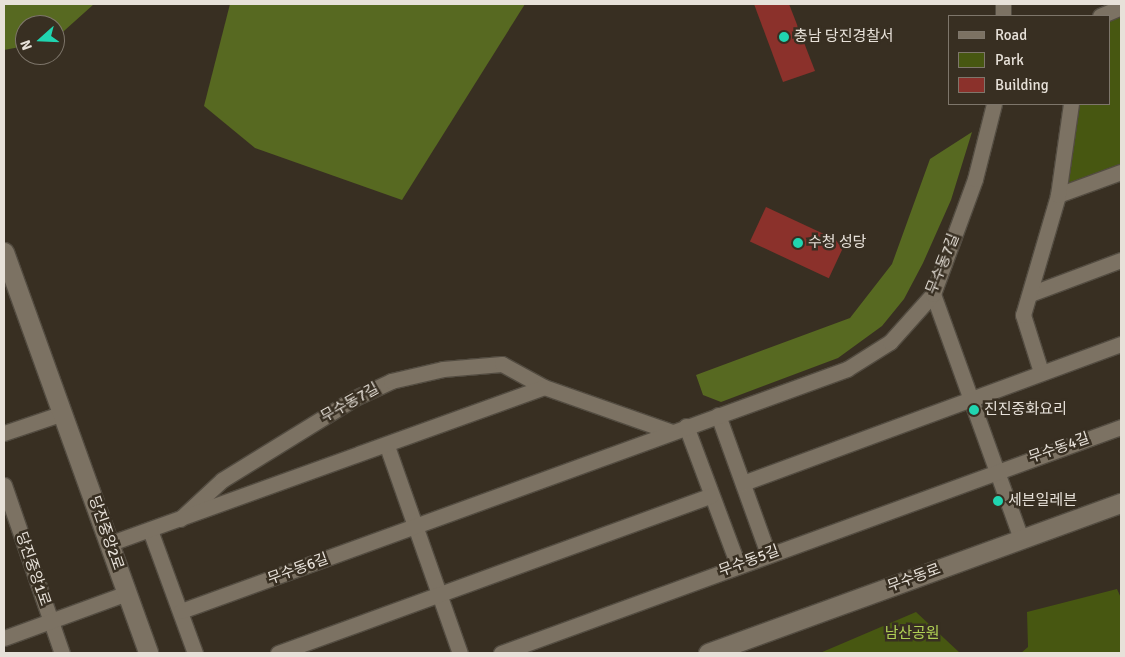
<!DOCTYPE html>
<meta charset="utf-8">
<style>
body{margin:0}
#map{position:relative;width:1125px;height:657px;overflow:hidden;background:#382f22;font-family:Signika,"Noto Sans KR",sans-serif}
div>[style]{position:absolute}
.green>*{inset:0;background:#475711}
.forest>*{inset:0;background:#576921}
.building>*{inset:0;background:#8b312b;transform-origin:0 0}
.roads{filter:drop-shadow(1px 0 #534c41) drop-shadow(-1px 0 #534c41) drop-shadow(0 1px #534c41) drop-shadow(0 -1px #534c41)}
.minor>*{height:15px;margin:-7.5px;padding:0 7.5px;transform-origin:7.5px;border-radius:7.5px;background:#7c7263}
.tertiary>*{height:19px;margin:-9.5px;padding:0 9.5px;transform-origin:9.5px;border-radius:9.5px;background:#7c7263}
.dots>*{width:14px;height:14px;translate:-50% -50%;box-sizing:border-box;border:2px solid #382f22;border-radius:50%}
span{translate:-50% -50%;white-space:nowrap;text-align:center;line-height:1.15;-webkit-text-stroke:5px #382f22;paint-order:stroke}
.poi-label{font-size:15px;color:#e7e1d9}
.left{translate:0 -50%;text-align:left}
.street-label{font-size:15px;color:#e7e1d9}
.park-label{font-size:15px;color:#b0d055}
.frame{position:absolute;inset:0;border:5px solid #e7e1d9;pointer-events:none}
.legend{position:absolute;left:948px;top:15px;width:162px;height:90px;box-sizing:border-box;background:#382f22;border:1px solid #7e766b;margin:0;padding:6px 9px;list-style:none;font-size:15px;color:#e7e1d9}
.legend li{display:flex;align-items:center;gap:10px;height:25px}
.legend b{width:25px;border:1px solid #7e766b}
.north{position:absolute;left:15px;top:15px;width:50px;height:50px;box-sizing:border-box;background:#382f22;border:1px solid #7e766b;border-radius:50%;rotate:250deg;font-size:14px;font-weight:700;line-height:20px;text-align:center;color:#e7e1d9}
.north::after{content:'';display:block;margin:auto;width:18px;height:22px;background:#20d5b0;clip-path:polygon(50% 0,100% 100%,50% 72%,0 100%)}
</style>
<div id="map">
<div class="green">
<i style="clip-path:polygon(1121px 11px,1121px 165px,1065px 186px,1075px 104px,1109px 104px,1109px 16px)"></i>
<i style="clip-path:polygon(1117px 589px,1121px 598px,1121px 653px,1021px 653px,1028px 647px,1027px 612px)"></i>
<i style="clip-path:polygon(916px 612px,960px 653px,820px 653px)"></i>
</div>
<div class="forest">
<i style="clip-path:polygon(4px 4px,94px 4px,55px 39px,55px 25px,25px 25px,25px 46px,4px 50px)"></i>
<i style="clip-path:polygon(230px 4px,525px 4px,402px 200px,255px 148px,204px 106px)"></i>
<i style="clip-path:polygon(972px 132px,951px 200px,923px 263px,904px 299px,882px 326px,838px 358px,721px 402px,703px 395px,696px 375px,850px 318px,892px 264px,930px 159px)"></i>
</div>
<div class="building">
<i style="clip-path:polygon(754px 4px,789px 4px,815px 71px,783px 82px)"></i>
<i style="left:766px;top:207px;width:87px;height:38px;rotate:25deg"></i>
</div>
<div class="roads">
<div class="minor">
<i style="left:1003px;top:4px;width:12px;rotate:90deg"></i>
<i style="left:1100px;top:16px;width:23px;rotate:-23deg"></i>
<i style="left:1058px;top:195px;width:67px;rotate:-20.1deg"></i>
<i style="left:933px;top:294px;width:260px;rotate:70.2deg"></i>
<i style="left:1030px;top:294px;width:97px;rotate:-20.5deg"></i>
<i style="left:1041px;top:372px;width:60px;rotate:-107.5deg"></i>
<i style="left:1023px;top:315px;width:125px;rotate:-73.7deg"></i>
<i style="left:1058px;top:195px;width:92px;rotate:-81.9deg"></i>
<i style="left:718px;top:415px;width:148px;rotate:70.2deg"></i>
<i style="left:686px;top:426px;width:148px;rotate:69.5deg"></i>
<i style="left:4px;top:433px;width:62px;rotate:-18.7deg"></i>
<i style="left:387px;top:446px;width:219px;rotate:70.6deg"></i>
<i style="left:743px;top:483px;width:403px;rotate:-20.2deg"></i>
<i style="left:4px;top:485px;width:178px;rotate:71deg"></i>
<i style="left:180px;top:519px;width:57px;rotate:-42.9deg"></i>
<i style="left:222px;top:480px;width:156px;rotate:-31.7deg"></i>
<i style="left:355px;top:398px;width:40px;rotate:-25deg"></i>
<i style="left:391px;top:381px;width:53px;rotate:-13deg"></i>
<i style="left:443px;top:369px;width:59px;rotate:-4.8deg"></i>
<i style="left:502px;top:364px;width:48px;rotate:28.7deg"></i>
<i style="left:544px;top:387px;width:133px;rotate:19.4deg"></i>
<i style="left:150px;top:530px;width:131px;rotate:69.9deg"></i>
<i style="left:111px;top:543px;width:460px;rotate:-19.8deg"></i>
<i style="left:181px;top:611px;width:709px;rotate:-19.97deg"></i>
<i style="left:847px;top:369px;width:51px;rotate:-32.1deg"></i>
<i style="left:890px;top:342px;width:64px;rotate:-48.1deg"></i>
<i style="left:933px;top:294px;width:122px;rotate:-69.9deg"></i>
<i style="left:975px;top:179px;width:77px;rotate:-75.8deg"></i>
<i style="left:4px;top:638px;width:131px;rotate:-20.1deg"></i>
<i style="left:278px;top:653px;width:461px;rotate:-20deg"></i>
<i style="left:501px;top:653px;width:660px;rotate:-20.03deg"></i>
</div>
<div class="tertiary">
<i style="left:4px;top:252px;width:426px;rotate:70.2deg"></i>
<i style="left:708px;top:653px;width:439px;rotate:-20deg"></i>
</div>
</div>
<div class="dots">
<i style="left:784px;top:37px;background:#20d5b0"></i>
<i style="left:798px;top:243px;background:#20d5b0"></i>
<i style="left:974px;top:410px;background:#20d5b0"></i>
<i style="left:998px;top:501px;background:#20d5b0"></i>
</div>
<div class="poi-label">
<span class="left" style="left:794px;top:37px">충남 당진경찰서</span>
<span class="left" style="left:808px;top:243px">수청 성당</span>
<span class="left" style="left:984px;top:410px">진진중화요리</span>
<span class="left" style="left:1008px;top:501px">세븐일레븐</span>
</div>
<div class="street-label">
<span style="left:943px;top:264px;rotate:-68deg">무수동7길</span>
<span style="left:350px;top:403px;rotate:-29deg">무수동7길</span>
<span style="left:1059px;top:448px;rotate:-19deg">무수동4길</span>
<span style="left:106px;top:533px;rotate:71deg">당진중앙2로</span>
<span style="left:749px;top:561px;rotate:-20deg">무수동5길</span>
<span style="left:33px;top:569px;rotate:71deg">당진중앙1로</span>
<span style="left:298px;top:569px;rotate:-20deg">무수동6길</span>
<span style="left:914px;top:578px;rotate:-20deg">무수동로</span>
</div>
<div class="park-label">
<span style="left:912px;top:634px">남산공원</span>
</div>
<div class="frame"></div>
<ul class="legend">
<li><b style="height:6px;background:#7c7263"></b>Road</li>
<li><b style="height:14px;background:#475711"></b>Park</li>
<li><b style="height:14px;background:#8b312b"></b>Building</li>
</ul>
<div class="north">N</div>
</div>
